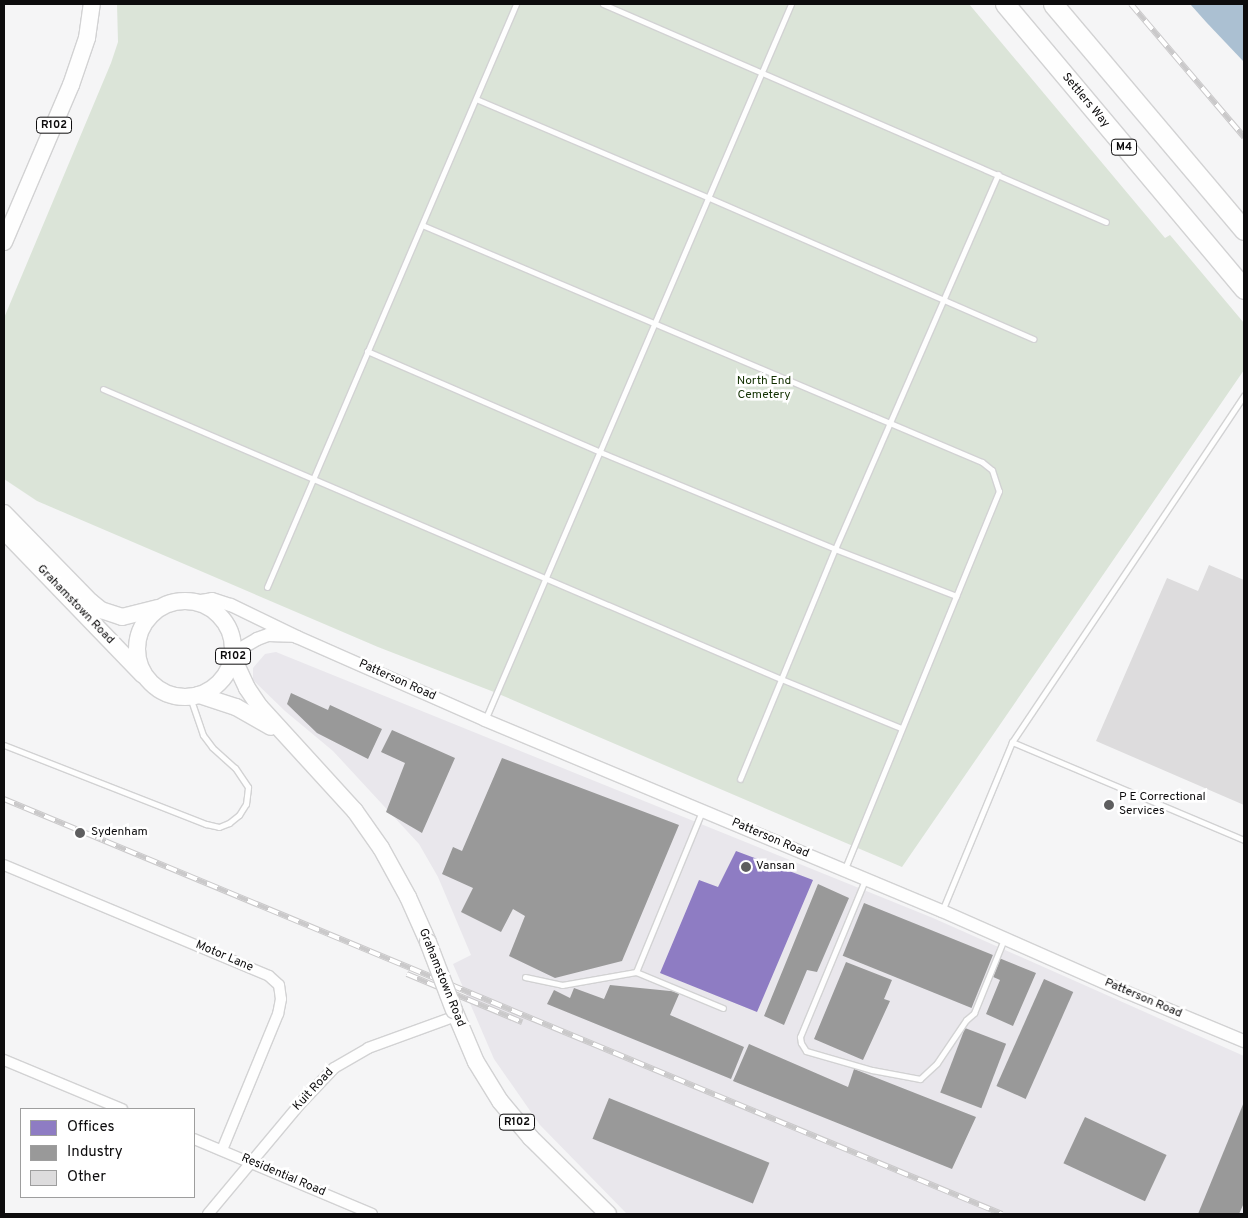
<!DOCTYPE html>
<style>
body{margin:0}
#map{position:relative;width:1248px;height:1218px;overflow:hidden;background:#f5f5f6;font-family:Overpass,sans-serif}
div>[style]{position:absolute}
.built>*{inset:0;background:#e9e7ec}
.green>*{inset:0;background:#dbe4d8}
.water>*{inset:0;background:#abc0d2}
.offices>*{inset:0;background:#8e7cc3}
.industry>*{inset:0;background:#999;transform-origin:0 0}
.building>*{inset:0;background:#dddcdd}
.roads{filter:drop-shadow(1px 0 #d2d2d3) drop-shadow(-1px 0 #d2d2d3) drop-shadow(0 1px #d2d2d3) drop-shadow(0 -1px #d2d2d3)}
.service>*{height:5px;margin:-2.5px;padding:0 2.5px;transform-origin:2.5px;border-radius:2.5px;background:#fefefe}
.minor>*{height:10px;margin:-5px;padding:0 5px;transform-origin:5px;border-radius:5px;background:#fefefe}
.tertiary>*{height:12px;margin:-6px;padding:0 6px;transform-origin:6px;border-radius:6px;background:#fefefe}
.primary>*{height:16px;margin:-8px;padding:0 8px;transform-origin:8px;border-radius:8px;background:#fefefe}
.primary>.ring{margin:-8px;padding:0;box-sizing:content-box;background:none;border:16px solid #fefefe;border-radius:50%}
.motorway>*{height:19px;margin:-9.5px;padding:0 9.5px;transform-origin:9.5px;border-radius:9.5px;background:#fefefe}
.rail>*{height:5.5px;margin-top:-2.75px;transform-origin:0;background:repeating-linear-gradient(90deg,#fff 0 11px,#cac9ca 0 22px);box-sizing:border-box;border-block:1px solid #cac9ca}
.bridges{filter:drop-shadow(1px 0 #d2d2d3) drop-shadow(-1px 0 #d2d2d3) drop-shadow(0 1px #d2d2d3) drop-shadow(0 -1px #d2d2d3)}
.primary-bridge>*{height:16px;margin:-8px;padding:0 8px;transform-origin:8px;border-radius:8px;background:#fefefe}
.dots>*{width:14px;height:14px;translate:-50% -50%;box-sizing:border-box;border:2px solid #fff;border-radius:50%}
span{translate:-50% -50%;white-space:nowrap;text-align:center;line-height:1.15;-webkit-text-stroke:5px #fff;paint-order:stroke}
.shield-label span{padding:1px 4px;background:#fff;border:1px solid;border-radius:4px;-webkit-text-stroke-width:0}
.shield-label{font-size:11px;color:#0d0c0d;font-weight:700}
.street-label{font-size:12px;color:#0d0c0d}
.park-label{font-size:12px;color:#143203}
.poi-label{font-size:12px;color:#0d0c0d}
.left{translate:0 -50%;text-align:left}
.frame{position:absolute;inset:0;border:5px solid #0d0c0d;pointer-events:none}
.legend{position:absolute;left:20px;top:1108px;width:175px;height:90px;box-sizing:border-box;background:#fff;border:1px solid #9e9e9e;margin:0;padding:6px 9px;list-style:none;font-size:15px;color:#0d0c0d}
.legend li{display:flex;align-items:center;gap:10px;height:25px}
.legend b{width:25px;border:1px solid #9e9e9e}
</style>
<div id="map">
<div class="built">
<i style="clip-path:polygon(276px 652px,933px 918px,1244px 1056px,1244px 1214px,627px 1214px,540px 1125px,494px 1059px,453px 964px,471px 955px,438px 877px,419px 844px,333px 751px,285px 711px,253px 680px,253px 668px,265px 654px)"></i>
</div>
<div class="green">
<i style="clip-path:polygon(117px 4px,969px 4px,1165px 238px,1170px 235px,1244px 323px,1244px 370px,902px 867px,494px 692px,378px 647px,37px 501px,4px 479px,4px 318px,111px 63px,118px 42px)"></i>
</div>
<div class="water">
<i style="clip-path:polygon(1190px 4px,1244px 4px,1244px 62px,1207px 23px)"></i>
</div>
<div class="offices">
<i style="clip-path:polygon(736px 851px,813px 880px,757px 1012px,660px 973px,699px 880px,718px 887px)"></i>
</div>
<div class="industry">
<i style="clip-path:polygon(291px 693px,328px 710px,330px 705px,382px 729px,368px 759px,317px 733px,287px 704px)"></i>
<i style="clip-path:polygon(392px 730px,455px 758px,422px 833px,386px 812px,405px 763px,381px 752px)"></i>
<i style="clip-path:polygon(502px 758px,679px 825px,622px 961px,555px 978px,509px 956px,525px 916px,513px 909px,501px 932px,461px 912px,473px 888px,442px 874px,453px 847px,462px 851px)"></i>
<i style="clip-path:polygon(818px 884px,849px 898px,817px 972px,807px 970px,784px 1025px,764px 1016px)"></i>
<i style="left:864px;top:903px;width:139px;height:57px;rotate:22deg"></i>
<i style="clip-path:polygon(999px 958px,1036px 973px,1013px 1026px,986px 1014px,1000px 980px,991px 976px)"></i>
<i style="clip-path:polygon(846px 962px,892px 980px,884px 999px,890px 1001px,863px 1060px,814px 1039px)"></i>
<i style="left:1044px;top:979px;width:32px;height:117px;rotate:24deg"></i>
<i style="clip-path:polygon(610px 985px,680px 992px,670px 1015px,744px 1047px,731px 1079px,547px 1004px,554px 990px,570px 998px,574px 988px,604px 999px)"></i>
<i style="left:965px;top:1028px;width:44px;height:69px;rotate:21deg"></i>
<i style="clip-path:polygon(749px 1044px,848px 1087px,854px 1069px,976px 1117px,952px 1169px,733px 1081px)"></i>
<i style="left:609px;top:1098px;width:173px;height:44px;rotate:22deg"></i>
<i style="clip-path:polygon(1244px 1102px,1244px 1203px,1239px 1214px,1198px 1214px)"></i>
<i style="left:1085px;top:1117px;width:90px;height:51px;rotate:25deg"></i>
</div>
<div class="building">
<i style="clip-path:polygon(1209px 565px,1244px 580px,1244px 805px,1096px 741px,1167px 578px,1198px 591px)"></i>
</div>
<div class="roads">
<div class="service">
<i style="left:603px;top:4px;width:548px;rotate:23.43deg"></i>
<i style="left:476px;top:99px;width:251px;rotate:23deg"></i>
<i style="left:707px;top:197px;width:356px;rotate:23.5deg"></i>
<i style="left:422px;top:225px;width:608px;rotate:22.94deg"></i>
<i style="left:982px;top:462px;width:13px;rotate:39deg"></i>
<i style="left:992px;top:470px;width:22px;rotate:72deg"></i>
<i style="left:999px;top:491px;width:408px;rotate:112.2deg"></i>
<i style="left:367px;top:351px;width:254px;rotate:23.4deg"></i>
<i style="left:600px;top:452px;width:254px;rotate:22.4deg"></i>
<i style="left:835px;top:549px;width:130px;rotate:21.2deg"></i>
<i style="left:103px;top:389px;width:737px;rotate:23.16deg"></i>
<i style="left:781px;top:679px;width:130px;rotate:22.2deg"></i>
<i style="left:267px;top:587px;width:634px;rotate:-66.87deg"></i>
<i style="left:485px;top:720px;width:779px;rotate:-66.86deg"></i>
<i style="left:1012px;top:742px;width:252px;rotate:22.9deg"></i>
<i style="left:4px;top:745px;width:217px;rotate:21.4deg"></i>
<i style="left:206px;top:824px;width:13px;rotate:13deg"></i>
<i style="left:219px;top:827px;width:11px;rotate:-22deg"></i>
<i style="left:229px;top:823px;width:13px;rotate:-39deg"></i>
<i style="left:239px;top:815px;width:13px;rotate:-58deg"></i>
<i style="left:246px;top:804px;width:17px;rotate:-83deg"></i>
<i style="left:248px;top:787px;width:23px;rotate:-124deg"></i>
<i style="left:235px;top:768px;width:31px;rotate:-138deg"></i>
<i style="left:212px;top:747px;width:15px;rotate:-127deg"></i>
<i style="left:203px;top:735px;width:40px;rotate:-108.9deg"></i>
<i style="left:740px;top:779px;width:249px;rotate:-67.6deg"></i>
<i style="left:835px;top:549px;width:409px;rotate:-66.5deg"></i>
<i style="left:865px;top:880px;width:170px;rotate:112.5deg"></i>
<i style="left:800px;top:1037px;width:6px;rotate:81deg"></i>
<i style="left:801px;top:1043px;width:9px;rotate:58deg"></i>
<i style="left:806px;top:1051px;width:69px;rotate:16.1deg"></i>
<i style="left:872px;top:1070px;width:49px;rotate:10.6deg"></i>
<i style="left:920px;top:1079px;width:23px;rotate:-43deg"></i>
<i style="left:937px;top:1063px;width:52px;rotate:-56deg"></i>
<i style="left:966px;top:1020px;width:11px;rotate:-41deg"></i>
<i style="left:974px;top:1013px;width:80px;rotate:-67.9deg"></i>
<i style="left:942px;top:911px;width:183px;rotate:-67.5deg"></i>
<i style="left:1012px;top:742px;width:417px;rotate:-56.2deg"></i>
<i style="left:636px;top:972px;width:94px;rotate:22.5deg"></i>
<i style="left:525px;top:977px;width:38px;rotate:12deg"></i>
<i style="left:562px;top:985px;width:75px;rotate:-10deg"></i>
<i style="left:636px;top:972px;width:174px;rotate:-67.7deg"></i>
</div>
<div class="minor">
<i style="left:4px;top:865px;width:287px;rotate:22.7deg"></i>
<i style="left:269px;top:976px;width:13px;rotate:42deg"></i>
<i style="left:279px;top:985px;width:14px;rotate:82deg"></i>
<i style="left:281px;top:999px;width:15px;rotate:101deg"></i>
<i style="left:278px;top:1014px;width:147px;rotate:112.4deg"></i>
<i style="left:4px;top:1060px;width:128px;rotate:22.6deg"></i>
<i style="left:194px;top:1139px;width:193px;rotate:22.8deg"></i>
<i style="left:208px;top:1214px;width:142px;rotate:-50.1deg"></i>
<i style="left:299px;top:1105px;width:51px;rotate:-46.6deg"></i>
<i style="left:334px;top:1068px;width:39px;rotate:-30deg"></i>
<i style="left:368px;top:1048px;width:94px;rotate:-20deg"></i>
</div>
<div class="tertiary">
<i style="left:195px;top:602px;width:17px;rotate:-10deg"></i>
<i style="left:212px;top:599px;width:20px;rotate:18deg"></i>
<i style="left:231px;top:605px;width:73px;rotate:25.9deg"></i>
<i style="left:297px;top:637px;width:206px;rotate:23.8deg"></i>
<i style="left:485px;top:720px;width:495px;rotate:22.7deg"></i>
<i style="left:942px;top:911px;width:201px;rotate:23.8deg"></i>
<i style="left:1126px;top:992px;width:128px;rotate:22.6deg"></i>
<i style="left:233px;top:653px;width:28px;rotate:-30deg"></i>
<i style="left:257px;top:639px;width:12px;rotate:-20deg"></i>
<i style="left:268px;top:635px;width:24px;rotate:2deg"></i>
</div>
<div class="primary">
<i style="left:4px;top:242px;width:171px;rotate:-66.9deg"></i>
<i style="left:71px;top:85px;width:50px;rotate:-71.2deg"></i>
<i style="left:87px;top:38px;width:34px;rotate:-82deg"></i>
<i style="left:4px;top:513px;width:124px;rotate:45.7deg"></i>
<i style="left:91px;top:602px;width:13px;rotate:39deg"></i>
<i style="left:101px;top:610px;width:22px;rotate:18deg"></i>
<i style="left:122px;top:617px;width:37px;rotate:-14deg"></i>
<i style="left:4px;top:531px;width:200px;rotate:46deg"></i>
<i class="ring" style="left:137px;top:601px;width:80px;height:80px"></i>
<i style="left:233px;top:658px;width:33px;rotate:65deg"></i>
<i style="left:247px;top:688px;width:23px;rotate:56deg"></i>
<i style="left:260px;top:707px;width:141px;rotate:47.6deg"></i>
<i style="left:355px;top:811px;width:45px;rotate:54.9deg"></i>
<i style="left:381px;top:848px;width:56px;rotate:61.1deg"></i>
<i style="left:408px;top:897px;width:49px;rotate:66deg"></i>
<i style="left:199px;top:695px;width:39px;rotate:18deg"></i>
<i style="left:236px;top:707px;width:40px;rotate:29.7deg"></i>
<i style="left:454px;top:1010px;width:56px;rotate:67.1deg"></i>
<i style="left:476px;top:1062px;width:46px;rotate:58.4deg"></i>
<i style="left:500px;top:1101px;width:48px;rotate:50deg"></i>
<i style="left:531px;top:1138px;width:108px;rotate:44.6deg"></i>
</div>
<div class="motorway">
<i style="left:1005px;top:4px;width:372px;rotate:50deg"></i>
<i style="left:1053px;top:4px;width:296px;rotate:49.8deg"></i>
</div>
</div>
<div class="rail">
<i style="left:1131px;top:4px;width:175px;rotate:49.6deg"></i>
<i style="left:4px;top:799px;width:1081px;rotate:22.58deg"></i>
<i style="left:407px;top:974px;width:125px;rotate:22.7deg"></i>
</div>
<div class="bridges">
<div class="primary-bridge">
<i style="left:428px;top:942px;width:73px;rotate:69.1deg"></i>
</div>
</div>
<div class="dots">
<i style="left:1109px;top:805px;background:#5e5e5f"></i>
<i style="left:80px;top:833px;background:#5e5e5f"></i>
<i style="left:746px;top:867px;background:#5e5e5f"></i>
</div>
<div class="shield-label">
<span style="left:54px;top:125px">R102</span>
<span style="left:1124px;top:147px">M4</span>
<span style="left:233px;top:656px">R102</span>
<span style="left:517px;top:1122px">R102</span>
</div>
<div class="street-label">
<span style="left:1085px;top:101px;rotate:50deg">Settlers Way</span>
<span style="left:75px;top:605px;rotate:46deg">Grahamstown Road</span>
<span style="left:397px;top:681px;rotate:24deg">Patterson Road</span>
<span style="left:770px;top:839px;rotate:23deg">Patterson Road</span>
<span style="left:224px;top:957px;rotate:23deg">Motor Lane</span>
<span style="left:441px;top:978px;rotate:68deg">Grahamstown Road</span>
<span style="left:1143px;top:999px;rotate:23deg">Patterson Road</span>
<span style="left:314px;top:1090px;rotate:-47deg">Kuit Road</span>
<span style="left:283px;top:1176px;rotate:23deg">Residential Road</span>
</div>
<div class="park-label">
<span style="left:764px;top:389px">North End<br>Cemetery</span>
</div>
<div class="poi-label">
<span class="left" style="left:1119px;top:805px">P E Correctional<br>Services</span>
<span class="left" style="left:91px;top:833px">Sydenham</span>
<span class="left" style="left:756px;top:867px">Vansan</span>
</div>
<div class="frame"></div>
<ul class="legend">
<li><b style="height:14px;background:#8e7cc3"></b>Offices</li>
<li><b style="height:14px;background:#999"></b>Industry</li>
<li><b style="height:14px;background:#dddcdd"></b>Other</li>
</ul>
</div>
